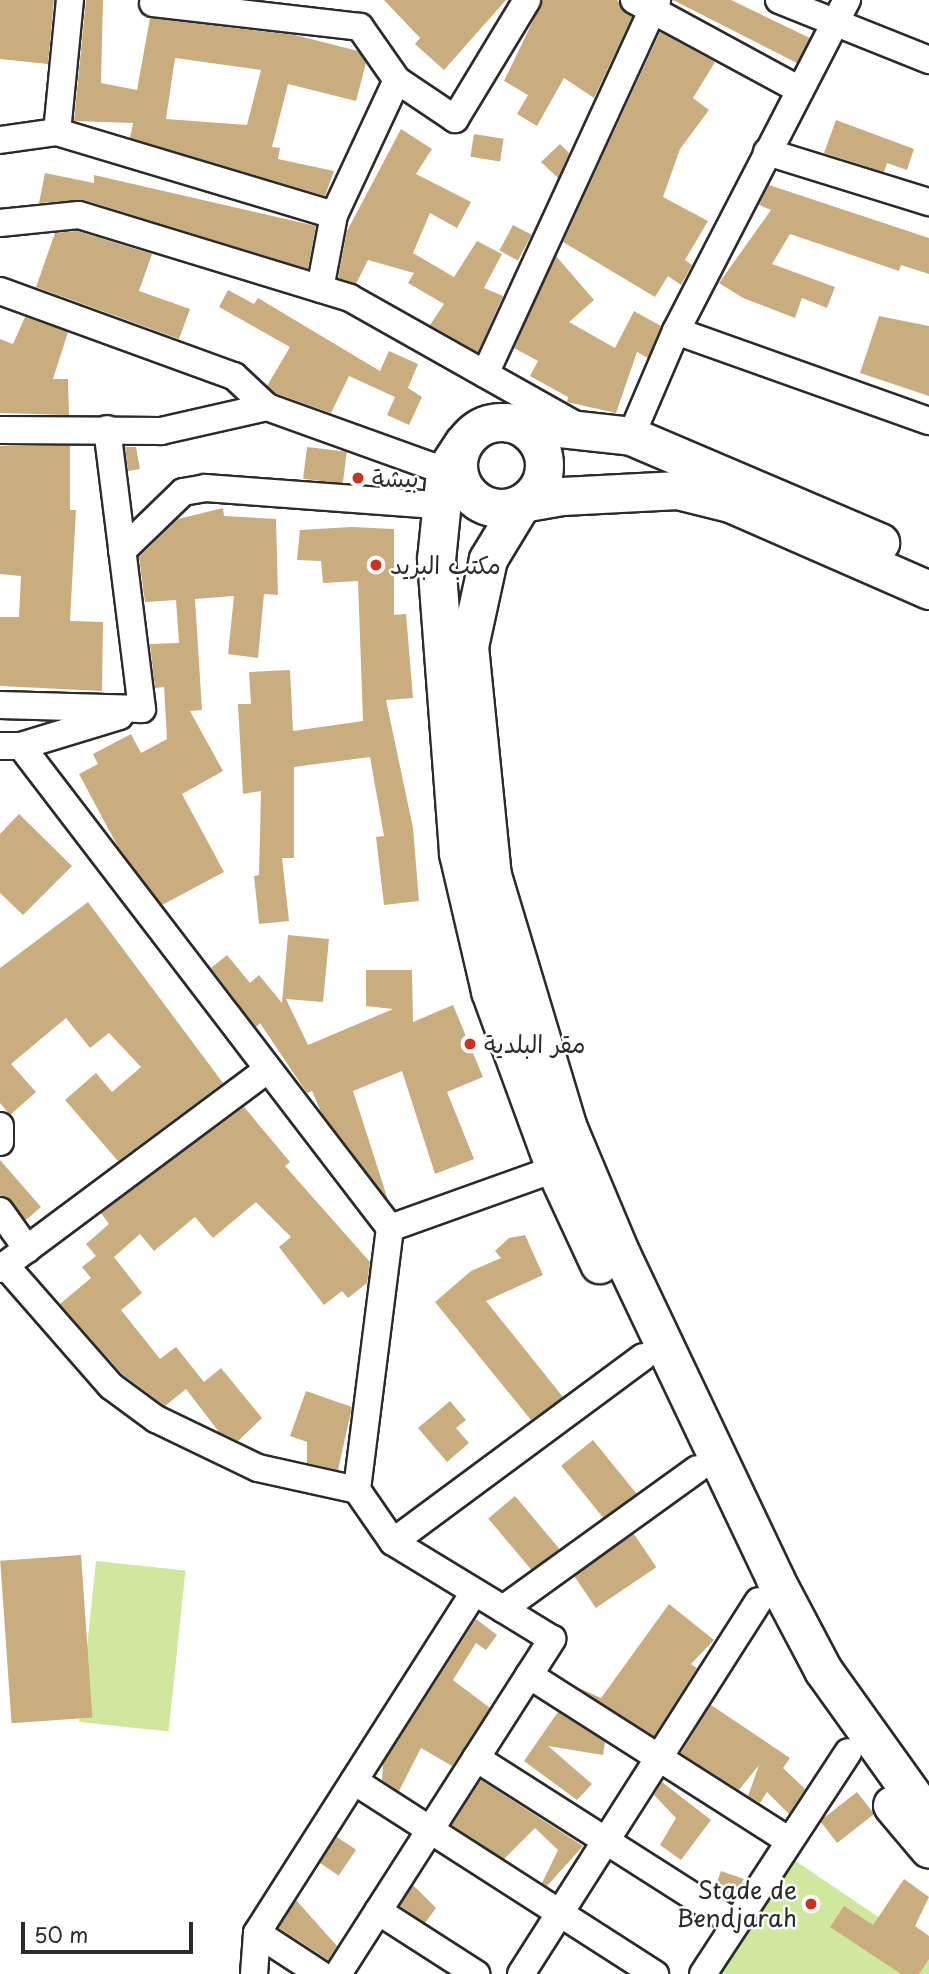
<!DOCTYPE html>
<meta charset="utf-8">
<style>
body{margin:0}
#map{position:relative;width:929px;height:1974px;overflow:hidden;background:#fff;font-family:"Playpen Sans","Playpen Sans Arabic",sans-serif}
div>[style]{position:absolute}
.green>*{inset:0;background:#cfe89e;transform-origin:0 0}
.building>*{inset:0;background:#c9ad7f;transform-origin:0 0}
.roads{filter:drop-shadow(2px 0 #2b2b2b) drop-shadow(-2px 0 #2b2b2b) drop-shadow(0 2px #2b2b2b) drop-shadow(0 -2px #2b2b2b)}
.minor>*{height:26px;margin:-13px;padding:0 13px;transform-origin:13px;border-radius:13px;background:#fff}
.secondary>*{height:37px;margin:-18.5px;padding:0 18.5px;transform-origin:18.5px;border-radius:18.5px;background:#fff}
.secondary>.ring{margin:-18.5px;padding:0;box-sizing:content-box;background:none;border:37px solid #fff;border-radius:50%}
.dots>*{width:19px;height:19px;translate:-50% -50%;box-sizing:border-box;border:4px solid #fff;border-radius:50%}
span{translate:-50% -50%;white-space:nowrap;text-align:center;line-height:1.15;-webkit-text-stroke:5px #fff;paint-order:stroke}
.poi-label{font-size:24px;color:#2b2b2b}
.left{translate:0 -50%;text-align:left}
.right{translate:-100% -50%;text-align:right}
.scale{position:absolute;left:21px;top:1922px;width:172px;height:32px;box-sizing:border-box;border:4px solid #2b2b2b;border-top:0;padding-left:9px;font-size:21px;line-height:24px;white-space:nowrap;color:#2b2b2b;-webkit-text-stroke:5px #fff;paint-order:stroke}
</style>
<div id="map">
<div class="green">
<i style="left:96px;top:1561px;width:90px;height:162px;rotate:6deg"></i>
<i style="clip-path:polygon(791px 1858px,929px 1951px,929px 1974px,717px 1974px)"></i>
</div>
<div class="building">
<i style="clip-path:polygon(0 0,54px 0,48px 64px,0 59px)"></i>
<i style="clip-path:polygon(evenodd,86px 0,103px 0,101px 83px,137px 90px,150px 18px,295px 35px,358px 51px,366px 63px,356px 101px,288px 84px,272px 147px,280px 148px,278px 159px,334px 171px,325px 196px,130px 138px,133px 123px,74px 121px,86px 0,175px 58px,261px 70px,247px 125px,166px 119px,175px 58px)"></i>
<i style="clip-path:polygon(384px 0,506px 0,444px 70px,415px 44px,420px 38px)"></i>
<i style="clip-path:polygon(543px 0,617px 0,632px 17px,594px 98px,564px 78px,537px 126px,517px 114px,528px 95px,504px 81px)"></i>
<i style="clip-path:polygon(673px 0,731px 0,810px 38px,797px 63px)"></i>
<i style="clip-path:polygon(660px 32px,715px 62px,693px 98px,709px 110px,680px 149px,663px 197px,708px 221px,685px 260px,692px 265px,681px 285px,668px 276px,655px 297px,563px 242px)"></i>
<i style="clip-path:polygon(836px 120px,914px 149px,907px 170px,887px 163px,884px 172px,824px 153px)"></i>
<i style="clip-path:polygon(401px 129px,432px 149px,416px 174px,471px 202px,457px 228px,430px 213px,413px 253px,454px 277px,477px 241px,502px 254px,484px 288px,503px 296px,478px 352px,430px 325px,444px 304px,408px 283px,414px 273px,368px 260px,356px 284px,338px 278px,347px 231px)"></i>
<i style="left:474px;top:134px;width:30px;height:23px;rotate:9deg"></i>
<i style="clip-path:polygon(560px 144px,569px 153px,558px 178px,541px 162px)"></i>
<i style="clip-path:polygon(45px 173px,94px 183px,94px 175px,316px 226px,308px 269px,84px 200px,39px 203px)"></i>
<i style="clip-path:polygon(769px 185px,929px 238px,929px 274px,901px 265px,899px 271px,790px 234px,772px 264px,835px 287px,827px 308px,802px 298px,795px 318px,743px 298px,719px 283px,771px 210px,759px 205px)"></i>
<i style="left:513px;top:225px;width:21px;height:29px;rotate:28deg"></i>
<i style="clip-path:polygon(77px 231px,152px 254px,139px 291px,190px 309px,179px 339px,36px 287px,55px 233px)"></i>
<i style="clip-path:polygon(556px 256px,594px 300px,569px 322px,615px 348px,634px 311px,661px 326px,648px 358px,637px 352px,616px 413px,567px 402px,568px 397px,530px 376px,538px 361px,514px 348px)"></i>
<i style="clip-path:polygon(228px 290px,254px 304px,258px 298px,380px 371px,389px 351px,418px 364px,408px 388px,422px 397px,409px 425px,387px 415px,395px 397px,349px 376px,331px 413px,275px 393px,267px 386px,290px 347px,219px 307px)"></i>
<i style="clip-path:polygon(879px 316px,929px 326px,929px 396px,860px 373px)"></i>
<i style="clip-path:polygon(25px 317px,68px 332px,53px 379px,68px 379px,69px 415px,0 413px,0 339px,13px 344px)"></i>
<i style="clip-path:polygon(0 446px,70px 446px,70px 510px,76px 510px,70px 621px,103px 622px,102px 691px,0 686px,0 617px,19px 617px,21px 576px,0 574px)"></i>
<i style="clip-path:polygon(125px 447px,136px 447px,140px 469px,128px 471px)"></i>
<i style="left:307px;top:447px;width:40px;height:32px;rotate:7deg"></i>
<i style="clip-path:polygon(223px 508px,224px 516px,276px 519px,278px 595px,264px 594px,258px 658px,228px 654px,234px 596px,195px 599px,202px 710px,190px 711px,223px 771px,182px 794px,224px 872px,162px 905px,117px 845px,79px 774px,98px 764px,93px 754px,131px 734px,141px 753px,167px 739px,164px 687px,155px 688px,150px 644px,179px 643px,176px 600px,145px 602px,139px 557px,178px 519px)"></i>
<i style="clip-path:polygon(352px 527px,394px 529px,394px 615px,406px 614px,413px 698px,386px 700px,413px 828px,419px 901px,384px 905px,376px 837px,384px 836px,370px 757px,294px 767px,294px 858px,282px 858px,289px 921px,259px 924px,254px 876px,259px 875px,261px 791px,243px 794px,238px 704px,251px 704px,249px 672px,290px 670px,293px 731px,363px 721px,358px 581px,323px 583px,321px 561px,297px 560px,300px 530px)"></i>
<i style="clip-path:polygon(19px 814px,72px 866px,23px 915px,0 893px,0 834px)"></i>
<i style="clip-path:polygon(88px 902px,223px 1083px,118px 1161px,65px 1100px,96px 1073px,112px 1092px,141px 1067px,109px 1033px,90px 1048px,66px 1018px,11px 1064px,36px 1092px,10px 1115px,0 1103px,0 968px)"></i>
<i style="clip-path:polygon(288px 935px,329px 939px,323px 1002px,286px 999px,308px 1045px,393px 1009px,366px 1006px,366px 970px,412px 970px,413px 1022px,453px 1005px,483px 1077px,447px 1092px,474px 1159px,435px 1174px,402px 1071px,353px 1091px,388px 1200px,321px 1112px,312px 1091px,307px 1093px,260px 1023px,256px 1027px,211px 968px,227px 955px,250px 983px,259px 975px,282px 1003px)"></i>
<i style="clip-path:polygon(244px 1107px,290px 1162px,285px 1166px,370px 1262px,367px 1283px,348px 1298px,342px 1291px,324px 1305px,279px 1247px,291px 1237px,256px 1202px,213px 1238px,195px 1217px,154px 1251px,140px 1234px,114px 1257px,142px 1293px,121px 1310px,160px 1359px,176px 1347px,204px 1382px,221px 1368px,262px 1418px,238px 1441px,219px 1432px,186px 1389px,165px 1406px,122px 1374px,60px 1304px,91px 1278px,82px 1267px,96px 1256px,86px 1244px,109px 1224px,101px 1213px)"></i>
<i style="clip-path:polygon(0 1160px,41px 1207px,26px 1220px,0 1195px)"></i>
<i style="clip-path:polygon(525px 1235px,543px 1275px,486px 1301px,563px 1397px,531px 1420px,435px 1302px,471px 1271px,501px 1258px,495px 1251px,509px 1238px)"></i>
<i style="clip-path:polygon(306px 1391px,352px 1407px,338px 1470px,307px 1463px,307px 1442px,290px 1436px)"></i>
<i style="clip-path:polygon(450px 1401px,466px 1420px,456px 1428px,469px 1443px,447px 1462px,418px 1428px)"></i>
<i style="left:593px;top:1440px;width:69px;height:41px;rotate:51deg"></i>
<i style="left:515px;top:1496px;width:69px;height:35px;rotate:50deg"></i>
<i style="left:634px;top:1534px;width:40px;height:73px;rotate:56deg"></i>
<i style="left:81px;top:1555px;width:163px;height:81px;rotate:86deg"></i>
<i style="clip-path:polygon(669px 1604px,714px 1640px,691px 1664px,697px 1668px,654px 1736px,577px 1687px,601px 1698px)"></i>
<i style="clip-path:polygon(476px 1619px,497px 1635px,486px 1650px,476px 1643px,453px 1680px,490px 1708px,452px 1766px,421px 1748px,399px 1791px,382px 1780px,383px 1764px)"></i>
<i style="clip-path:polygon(711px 1705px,790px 1758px,783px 1768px,805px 1789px,789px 1814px,767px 1792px,760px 1803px,748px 1796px,759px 1765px,739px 1790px,681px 1753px)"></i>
<i style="clip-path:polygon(558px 1712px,605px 1742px,603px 1755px,548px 1746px,592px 1784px,577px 1800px,524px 1761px)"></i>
<i style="clip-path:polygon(481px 1780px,583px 1846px,547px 1886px,542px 1883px,558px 1850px,535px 1828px,504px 1859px,452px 1825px)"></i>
<i style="clip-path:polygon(662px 1782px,711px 1820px,681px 1860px,660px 1845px,676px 1818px,654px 1795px)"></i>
<i style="left:857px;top:1792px;width:28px;height:47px;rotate:52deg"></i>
<i style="left:337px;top:1837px;width:23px;height:31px;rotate:34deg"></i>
<i style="clip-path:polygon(721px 1871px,744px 1879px,731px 1902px,714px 1891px)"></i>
<i style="clip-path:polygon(904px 1879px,929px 1897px,915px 1926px,929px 1936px,929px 1959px,919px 1974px,901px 1974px,830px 1927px,844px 1906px,873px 1925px)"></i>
<i style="clip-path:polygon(413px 1885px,436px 1908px,425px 1923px,400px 1906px)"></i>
<i style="clip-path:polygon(296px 1900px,337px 1946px,328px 1960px,279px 1928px)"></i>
</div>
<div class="roads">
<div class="minor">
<i style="left:634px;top:0;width:189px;rotate:28.5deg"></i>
<i style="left:779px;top:0;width:162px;rotate:21.8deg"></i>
<i style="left:153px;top:3px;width:208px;rotate:6.6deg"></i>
<i style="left:360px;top:27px;width:65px;rotate:55.1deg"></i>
<i style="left:57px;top:132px;width:289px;rotate:16.7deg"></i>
<i style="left:334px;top:215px;width:75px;rotate:100.7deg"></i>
<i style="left:0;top:140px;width:58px;rotate:-8deg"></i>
<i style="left:57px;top:132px;width:133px;rotate:-84.4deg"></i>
<i style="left:767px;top:152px;width:170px;rotate:17.2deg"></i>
<i style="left:334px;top:215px;width:149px;rotate:-65deg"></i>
<i style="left:397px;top:80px;width:70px;rotate:33.9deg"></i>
<i style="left:455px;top:119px;width:139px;rotate:-58.8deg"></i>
<i style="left:0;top:223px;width:79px;rotate:-5.8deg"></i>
<i style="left:79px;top:215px;width:283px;rotate:17deg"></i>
<i style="left:350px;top:298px;width:258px;rotate:29.4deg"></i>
<i style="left:0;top:291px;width:249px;rotate:20deg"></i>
<i style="left:234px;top:376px;width:45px;rotate:43.2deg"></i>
<i style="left:267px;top:407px;width:189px;rotate:19.8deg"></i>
<i style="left:676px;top:331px;width:373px;rotate:-62.7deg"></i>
<i style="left:485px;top:374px;width:412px;rotate:-65.3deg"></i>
<i style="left:0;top:430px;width:161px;rotate:0.4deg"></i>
<i style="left:161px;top:431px;width:109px;rotate:-12.8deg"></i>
<i style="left:631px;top:436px;width:114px;rotate:-66.8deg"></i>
<i style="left:676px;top:331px;width:269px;rotate:19.6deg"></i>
<i style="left:122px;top:551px;width:85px;rotate:-44deg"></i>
<i style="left:183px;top:492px;width:22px;rotate:-10deg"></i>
<i style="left:205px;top:488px;width:235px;rotate:4.2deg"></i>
<i style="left:0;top:705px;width:142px;rotate:1.6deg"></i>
<i style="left:142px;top:709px;width:282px;rotate:-97.1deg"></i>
<i style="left:0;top:746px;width:21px"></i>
<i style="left:21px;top:746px;width:607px;rotate:52.56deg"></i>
<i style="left:390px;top:1228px;width:175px;rotate:-19.7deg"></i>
<i style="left:21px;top:746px;width:103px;rotate:-16.9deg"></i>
<i style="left:0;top:1126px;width:16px;rotate:90deg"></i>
<i style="left:0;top:1211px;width:47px;rotate:54.6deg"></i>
<i style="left:390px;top:1228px;width:264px;rotate:97.2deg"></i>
<i style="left:357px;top:1490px;width:63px;rotate:55.3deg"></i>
<i style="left:393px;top:1542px;width:311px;rotate:-36.5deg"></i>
<i style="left:5px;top:1265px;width:161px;rotate:48.8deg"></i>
<i style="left:111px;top:1386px;width:56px;rotate:36.3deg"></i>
<i style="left:156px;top:1419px;width:113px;rotate:25.7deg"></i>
<i style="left:258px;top:1468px;width:101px;rotate:12.5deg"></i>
<i style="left:0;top:1269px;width:334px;rotate:-36.7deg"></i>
<i style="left:393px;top:1542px;width:129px;rotate:31.3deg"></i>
<i style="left:503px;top:1609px;width:239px;rotate:-35.8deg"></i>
<i style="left:529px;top:1675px;width:307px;rotate:32.5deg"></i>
<i style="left:476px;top:1758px;width:307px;rotate:32.5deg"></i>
<i style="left:354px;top:1781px;width:358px;rotate:32.7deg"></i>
<i style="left:378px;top:1911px;width:117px;rotate:32.7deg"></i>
<i style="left:257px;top:1933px;width:75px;rotate:33.1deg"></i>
<i style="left:254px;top:1974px;width:41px;rotate:-85.8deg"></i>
<i style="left:257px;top:1933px;width:403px;rotate:-57.5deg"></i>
<i style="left:338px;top:1974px;width:398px;rotate:-57.4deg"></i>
<i style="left:552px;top:1639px;width:57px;rotate:-148.5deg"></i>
<i style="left:521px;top:1974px;width:442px;rotate:-57.5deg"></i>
<i style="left:703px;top:1974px;width:265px;rotate:-56.8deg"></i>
</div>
<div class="secondary">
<i class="ring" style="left:458px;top:422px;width:49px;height:49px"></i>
<i style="left:505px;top:422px;width:127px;rotate:6.3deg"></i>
<i style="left:631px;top:436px;width:271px;rotate:23.1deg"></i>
<i style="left:463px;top:443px;width:33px;rotate:123deg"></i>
<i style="left:445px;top:471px;width:88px;rotate:95.8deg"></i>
<i style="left:436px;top:559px;width:295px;rotate:85.7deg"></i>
<i style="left:458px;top:853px;width:142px;rotate:76.9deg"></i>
<i style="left:490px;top:991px;width:189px;rotate:69.9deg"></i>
<i style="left:555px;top:1169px;width:105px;rotate:65.1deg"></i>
<i style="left:929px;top:590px;width:217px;rotate:-156.4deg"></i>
<i style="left:730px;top:503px;width:54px;rotate:-166deg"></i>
<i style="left:678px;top:490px;width:116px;rotate:177deg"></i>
<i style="left:562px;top:496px;width:41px;rotate:170.1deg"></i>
<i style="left:522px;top:503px;width:66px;rotate:121.3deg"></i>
<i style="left:488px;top:559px;width:89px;rotate:102.3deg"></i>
<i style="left:469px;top:646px;width:230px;rotate:84.3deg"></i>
<i style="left:492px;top:875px;width:264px;rotate:73.3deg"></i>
<i style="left:568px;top:1128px;width:137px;rotate:67.2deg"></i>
<i style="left:621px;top:1254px;width:360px;rotate:64.6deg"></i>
<i style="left:775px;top:1579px;width:103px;rotate:62.2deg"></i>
<i style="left:823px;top:1670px;width:182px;rotate:54.4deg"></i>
<i style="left:892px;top:1805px;width:57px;rotate:49.9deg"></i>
</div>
</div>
<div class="dots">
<i style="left:358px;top:478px;background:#c8321e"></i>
<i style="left:376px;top:565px;background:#c8321e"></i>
<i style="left:470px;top:1044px;background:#c8321e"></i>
<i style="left:811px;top:1904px;background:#c8321e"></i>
</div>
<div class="poi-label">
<span class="left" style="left:372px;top:478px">بيشة</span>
<span class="left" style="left:390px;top:565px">مكتب البريد</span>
<span class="left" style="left:484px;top:1044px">مقر البلدية</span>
<span class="right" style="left:797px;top:1904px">Stade de<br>Bendjarah</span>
</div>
<div class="scale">50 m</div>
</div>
